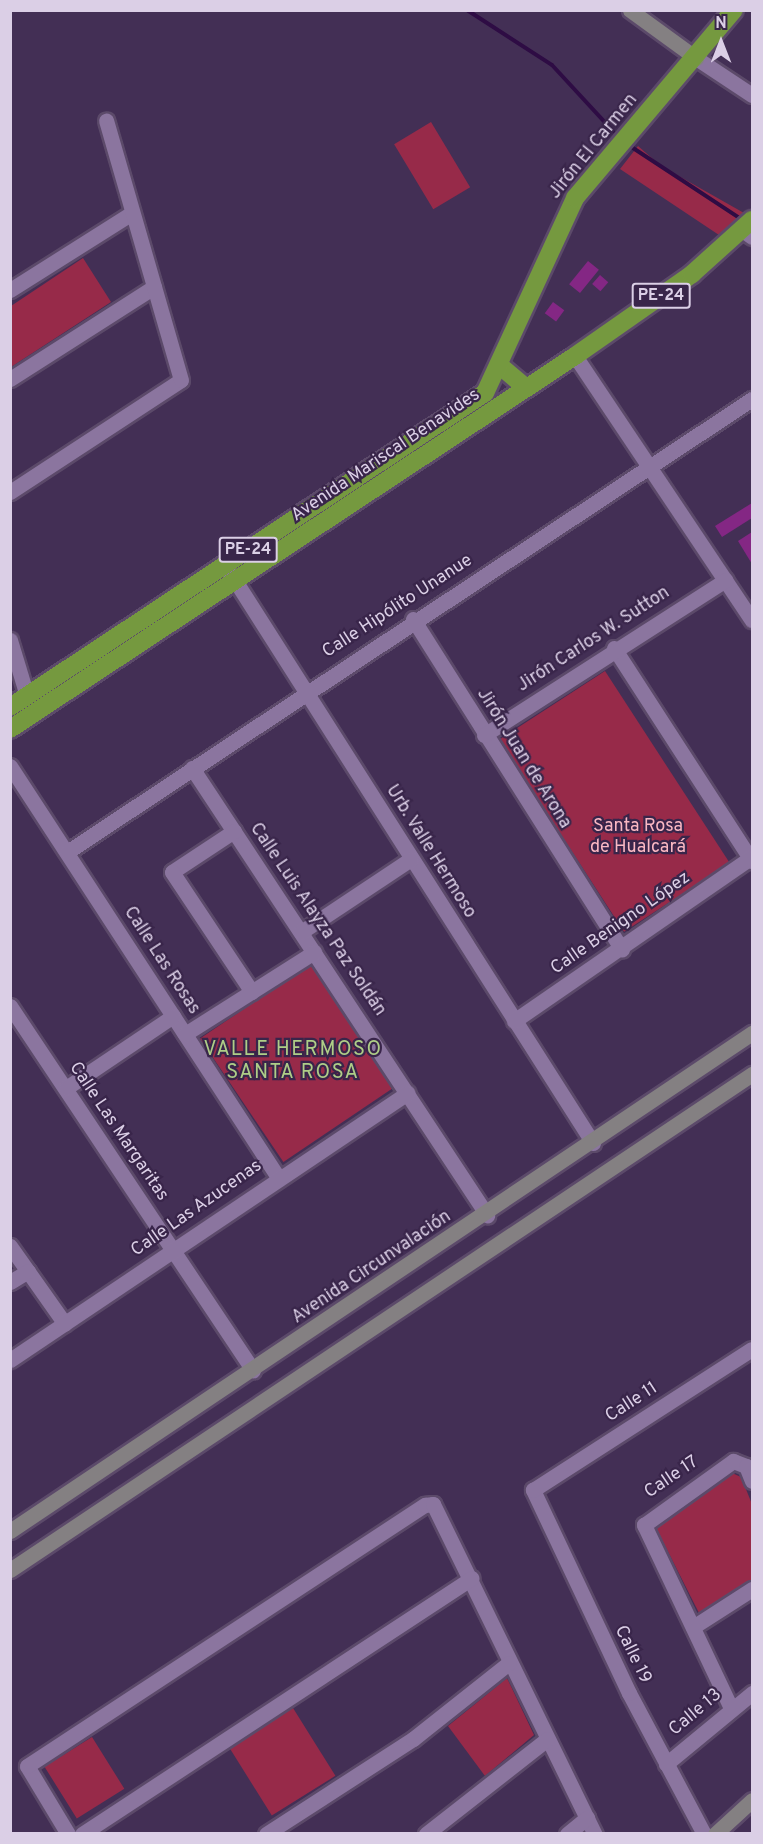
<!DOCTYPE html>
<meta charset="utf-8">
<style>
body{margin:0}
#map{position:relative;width:763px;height:1844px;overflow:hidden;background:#432f55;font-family:Overpass,sans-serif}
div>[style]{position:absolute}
.green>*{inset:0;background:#972a49;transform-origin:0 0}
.stream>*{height:4px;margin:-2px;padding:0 2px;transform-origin:2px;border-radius:2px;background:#2e0c44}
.building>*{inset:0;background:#842784;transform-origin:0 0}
.roads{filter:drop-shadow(2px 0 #5c4a6a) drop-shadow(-2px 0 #5c4a6a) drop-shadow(0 2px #5c4a6a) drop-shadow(0 -2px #5c4a6a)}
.street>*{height:15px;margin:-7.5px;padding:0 7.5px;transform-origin:7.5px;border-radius:7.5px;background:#8b759f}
.secondary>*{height:15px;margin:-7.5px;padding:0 7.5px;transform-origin:7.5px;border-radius:7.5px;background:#848082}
.highway>*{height:18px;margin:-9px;padding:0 9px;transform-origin:9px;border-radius:9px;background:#75993f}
span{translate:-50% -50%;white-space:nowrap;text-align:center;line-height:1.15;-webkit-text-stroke:4.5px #39254a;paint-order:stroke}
.shield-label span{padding:2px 4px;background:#39254a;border:2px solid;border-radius:4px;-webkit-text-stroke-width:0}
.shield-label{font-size:16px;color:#dbcfe6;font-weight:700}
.street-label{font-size:18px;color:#dbcfe6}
.park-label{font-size:18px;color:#fbb8c3}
.neighbourhood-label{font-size:20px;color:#afce87;letter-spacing:1.5px}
.frame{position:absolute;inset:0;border:12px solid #dbcfe6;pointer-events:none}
.north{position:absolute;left:691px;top:12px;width:60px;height:60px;-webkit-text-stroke:4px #39254a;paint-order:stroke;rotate:0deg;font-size:16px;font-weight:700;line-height:24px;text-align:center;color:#dbcfe6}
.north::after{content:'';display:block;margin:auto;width:21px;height:27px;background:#dbcfe6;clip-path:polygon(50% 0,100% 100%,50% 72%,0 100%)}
</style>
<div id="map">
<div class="green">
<i style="left:431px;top:122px;width:76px;height:43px;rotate:59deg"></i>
<i style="clip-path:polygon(638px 146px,661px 166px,744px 213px,719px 235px,620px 169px)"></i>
<i style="clip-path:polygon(83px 258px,111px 302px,11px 367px,11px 306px)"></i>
<i style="left:605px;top:671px;width:229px;height:126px;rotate:57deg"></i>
<i style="left:312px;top:963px;width:149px;height:135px;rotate:56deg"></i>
<i style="clip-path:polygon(732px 1473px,741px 1477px,752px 1504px,752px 1581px,699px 1613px,656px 1528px)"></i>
<i style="clip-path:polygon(507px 1678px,534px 1735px,485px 1776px,448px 1726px)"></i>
<i style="left:293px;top:1708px;width:80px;height:75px;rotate:58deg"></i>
<i style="left:92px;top:1737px;width:61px;height:56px;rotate:58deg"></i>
</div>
<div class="stream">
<i style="left:467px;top:10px;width:101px;rotate:32.9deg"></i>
<i style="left:552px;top:65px;width:90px;rotate:47.3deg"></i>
<i style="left:633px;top:148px;width:129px;rotate:33.3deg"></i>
</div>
<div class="building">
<i style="left:588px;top:261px;width:14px;height:30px;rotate:39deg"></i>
<i style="left:600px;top:275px;width:11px;height:12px;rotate:41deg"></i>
<i style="left:553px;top:302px;width:14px;height:14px;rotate:36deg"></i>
<i style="clip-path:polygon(752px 503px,752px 518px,722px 537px,715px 526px)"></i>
<i style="clip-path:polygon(752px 532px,752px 564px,738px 541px)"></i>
</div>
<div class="roads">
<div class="street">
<i style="left:696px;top:58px;width:67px;rotate:33.5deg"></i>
<i style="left:742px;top:230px;width:12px;rotate:35deg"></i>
<i style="left:10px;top:290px;width:144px;rotate:-32.3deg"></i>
<i style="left:575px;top:356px;width:318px;rotate:56.2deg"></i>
<i style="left:10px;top:379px;width:171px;rotate:-32.6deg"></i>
<i style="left:10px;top:492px;width:204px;rotate:-33.2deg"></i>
<i style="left:181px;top:380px;width:270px;rotate:-106.1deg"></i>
<i style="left:229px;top:571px;width:678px;rotate:57.53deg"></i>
<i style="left:413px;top:619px;width:391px;rotate:57.7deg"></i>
<i style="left:10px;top:640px;width:59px;rotate:73.1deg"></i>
<i style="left:614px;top:648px;width:254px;rotate:57.1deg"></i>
<i style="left:484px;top:735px;width:287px;rotate:-32.7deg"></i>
<i style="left:10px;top:766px;width:491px;rotate:56.9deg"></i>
<i style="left:192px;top:768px;width:536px;rotate:56.58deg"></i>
<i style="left:234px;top:831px;width:74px;rotate:146.5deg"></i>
<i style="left:172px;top:872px;width:144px;rotate:56.3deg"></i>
<i style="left:67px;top:852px;width:821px;rotate:-33.48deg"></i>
<i style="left:301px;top:932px;width:132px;rotate:-33.6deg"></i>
<i style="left:10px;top:1006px;width:438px;rotate:56.3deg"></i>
<i style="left:514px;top:1021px;width:287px;rotate:-34.6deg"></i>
<i style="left:185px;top:1034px;width:153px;rotate:-32.4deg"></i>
<i style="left:66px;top:1088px;width:129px;rotate:-33.9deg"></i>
<i style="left:10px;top:1246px;width:95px;rotate:54.8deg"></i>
<i style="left:10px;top:1282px;width:21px;rotate:-31deg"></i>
<i style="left:10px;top:1360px;width:479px;rotate:-33.9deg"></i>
<i style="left:693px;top:1627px;width:70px;rotate:-32.8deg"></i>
<i style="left:731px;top:1708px;width:203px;rotate:-115.4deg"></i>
<i style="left:644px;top:1525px;width:110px;rotate:-35.7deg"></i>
<i style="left:733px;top:1461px;width:14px;rotate:21deg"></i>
<i style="left:746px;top:1466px;width:16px;rotate:68deg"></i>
<i style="left:666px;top:1764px;width:112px;rotate:-39.5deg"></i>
<i style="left:68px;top:1834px;width:79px;rotate:-121.1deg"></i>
<i style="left:27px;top:1766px;width:476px;rotate:-33.3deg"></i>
<i style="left:425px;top:1505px;width:8px;rotate:-7deg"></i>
<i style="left:433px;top:1504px;width:368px;rotate:63.9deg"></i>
<i style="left:82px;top:1834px;width:466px;rotate:-33.3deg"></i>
<i style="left:266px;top:1834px;width:175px;rotate:-32.9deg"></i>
<i style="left:413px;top:1739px;width:122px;rotate:-38.4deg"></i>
<i style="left:426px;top:1834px;width:154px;rotate:-38.1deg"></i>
<i style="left:567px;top:1834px;width:26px;rotate:-39deg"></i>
<i style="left:704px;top:1834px;width:160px;rotate:-118deg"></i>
<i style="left:629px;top:1693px;width:225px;rotate:-115.3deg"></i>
<i style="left:533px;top:1490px;width:260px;rotate:-32.8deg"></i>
</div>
<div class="secondary">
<i style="left:630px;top:10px;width:82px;rotate:36deg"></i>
<i style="left:10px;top:1531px;width:894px;rotate:-33.87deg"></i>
<i style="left:10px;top:1570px;width:893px;rotate:-33.76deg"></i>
<i style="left:715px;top:1834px;width:50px;rotate:-42.6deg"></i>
</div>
<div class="highway">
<i style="left:499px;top:365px;width:35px;rotate:40deg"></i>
<i style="left:10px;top:707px;width:569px;rotate:-33.47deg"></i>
<i style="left:485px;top:393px;width:215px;rotate:-65.2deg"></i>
<i style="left:575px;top:198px;width:246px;rotate:-49.8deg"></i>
<i style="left:10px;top:729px;width:677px;rotate:-33.43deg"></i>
<i style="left:575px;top:356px;width:143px;rotate:-35deg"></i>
<i style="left:692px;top:274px;width:81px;rotate:-42deg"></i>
</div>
</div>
<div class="shield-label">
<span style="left:661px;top:296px">PE-24</span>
<span style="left:248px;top:550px">PE-24</span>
</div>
<div class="street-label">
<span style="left:594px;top:147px;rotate:-51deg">Jirón El Carmen</span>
<span style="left:386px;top:456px;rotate:-34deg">Avenida Mariscal Benavides</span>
<span style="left:398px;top:607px;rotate:-33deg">Calle Hipólito Unanue</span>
<span style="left:594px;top:640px;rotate:-33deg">Jirón Carlos W. Sutton</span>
<span style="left:523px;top:759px;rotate:58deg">Jirón Juan de Arona</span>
<span style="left:430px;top:852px;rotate:58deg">Urb. Valle Hermoso</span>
<span style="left:317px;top:920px;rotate:56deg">Calle Luis Alayza Paz Soldán</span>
<span style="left:621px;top:924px;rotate:-35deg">Calle Benigno López</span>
<span style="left:161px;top:961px;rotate:57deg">Calle Las Rosas</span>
<span style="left:118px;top:1132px;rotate:56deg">Calle Las Margaritas</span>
<span style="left:197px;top:1209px;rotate:-35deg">Calle Las Azucenas</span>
<span style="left:372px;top:1268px;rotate:-34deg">Avenida Circunvalación</span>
<span style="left:632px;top:1403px;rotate:-33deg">Calle 11</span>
<span style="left:672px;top:1478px;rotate:-34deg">Calle 17</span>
<span style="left:632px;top:1655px;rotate:64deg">Calle 19</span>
<span style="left:696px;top:1713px;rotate:-40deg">Calle 13</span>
</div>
<div class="park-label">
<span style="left:638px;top:838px">Santa Rosa<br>de Hualcará</span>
</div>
<div class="neighbourhood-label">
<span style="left:293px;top:1062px">VALLE HERMOSO<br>SANTA ROSA</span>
</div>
<div class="frame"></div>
<div class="north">N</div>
</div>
